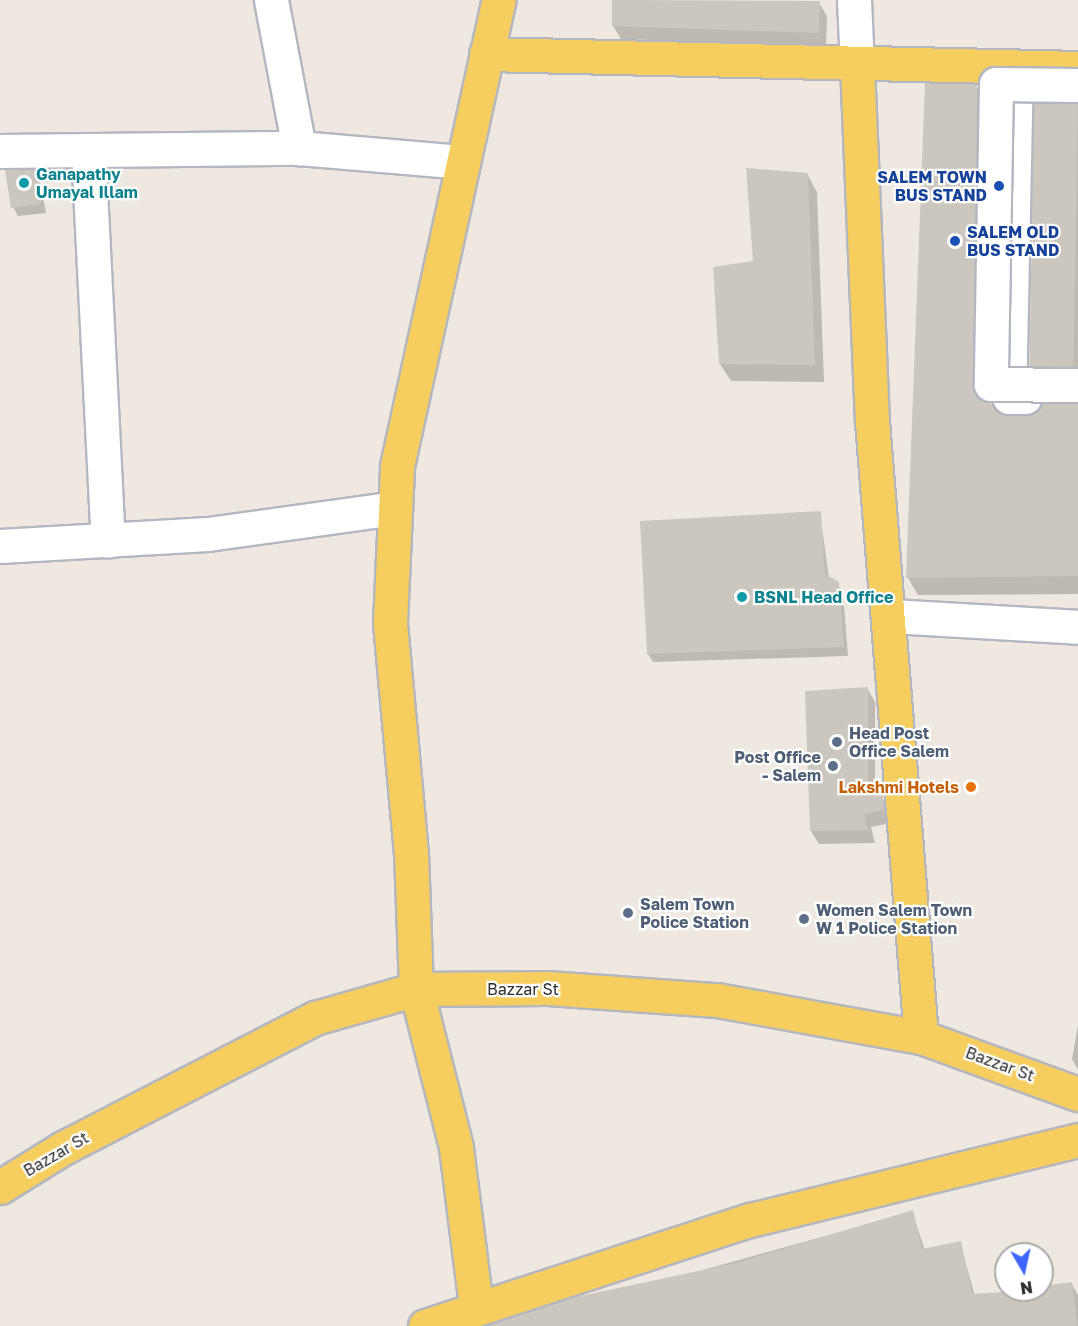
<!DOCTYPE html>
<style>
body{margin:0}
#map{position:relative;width:1078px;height:1326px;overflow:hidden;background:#efe8e0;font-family:"Golos Text",sans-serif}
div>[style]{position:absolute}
.shadow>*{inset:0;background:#0003}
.building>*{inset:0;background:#cbc6be;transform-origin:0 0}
.roads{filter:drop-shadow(2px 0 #b4b7c1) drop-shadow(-2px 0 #b4b7c1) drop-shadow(0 2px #b4b7c1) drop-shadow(0 -2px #b4b7c1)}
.minor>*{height:33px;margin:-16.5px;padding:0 16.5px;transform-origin:16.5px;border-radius:16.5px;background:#fff}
.major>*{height:33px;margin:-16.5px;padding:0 16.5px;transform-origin:16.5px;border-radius:16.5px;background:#f5ce5f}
.bridges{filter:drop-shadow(2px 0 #b4b7c1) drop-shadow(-2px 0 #b4b7c1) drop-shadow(0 2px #b4b7c1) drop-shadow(0 -2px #b4b7c1)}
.minor-bridge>*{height:33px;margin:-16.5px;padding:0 16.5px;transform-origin:16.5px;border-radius:16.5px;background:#fff}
.dots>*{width:16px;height:16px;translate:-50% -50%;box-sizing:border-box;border:3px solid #fff;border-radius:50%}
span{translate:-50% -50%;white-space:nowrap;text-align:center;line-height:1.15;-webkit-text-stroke:4.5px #fff;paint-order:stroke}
.culture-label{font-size:16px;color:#0d838f;font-weight:700}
.left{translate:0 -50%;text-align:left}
.transit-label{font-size:16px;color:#164399;font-weight:700}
.right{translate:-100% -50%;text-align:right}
.service-label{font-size:16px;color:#4e5e75;font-weight:700}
.food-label{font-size:16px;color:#c56008;font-weight:700}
.street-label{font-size:16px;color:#2e2e2e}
.north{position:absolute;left:994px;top:1242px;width:60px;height:60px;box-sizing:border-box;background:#fff;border:2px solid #ababab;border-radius:50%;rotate:171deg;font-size:16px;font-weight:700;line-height:24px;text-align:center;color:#2e2e2e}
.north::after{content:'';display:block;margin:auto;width:21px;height:27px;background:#3e66fe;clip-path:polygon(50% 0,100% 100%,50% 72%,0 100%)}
</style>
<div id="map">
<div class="shadow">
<i style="clip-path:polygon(614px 0,819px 3px,827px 16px,826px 46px,621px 39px,613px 26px)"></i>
<i style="clip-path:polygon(976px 86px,987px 104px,982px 401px,998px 414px,1025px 417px,1043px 405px,1078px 403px,1078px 594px,918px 595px,908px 578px)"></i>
<i style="clip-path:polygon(1078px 103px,1078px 385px,1040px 383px,1030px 365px,1035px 105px)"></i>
<i style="clip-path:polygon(38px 171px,46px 213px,18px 216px,13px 207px)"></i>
<i style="clip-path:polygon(807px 174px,817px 192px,824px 382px,731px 381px,720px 364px,755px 262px)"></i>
<i style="clip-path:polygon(820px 513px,829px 578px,843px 593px,848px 656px,653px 662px,648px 654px)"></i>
<i style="clip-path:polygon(867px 688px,875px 702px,875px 795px,882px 796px,891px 823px,871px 827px,875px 843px,819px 844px,811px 831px)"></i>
<i style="clip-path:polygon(1078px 1025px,1078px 1070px,1072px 1059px)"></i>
<i style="clip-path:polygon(912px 1212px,925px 1250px,960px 1243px,975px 1296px,1071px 1283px,1078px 1295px,1078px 1326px,501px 1326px)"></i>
</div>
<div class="building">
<i style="clip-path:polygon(612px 0,820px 1px,819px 33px,612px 26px)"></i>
<i style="clip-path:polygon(925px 83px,977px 84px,974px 393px,1009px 416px,1034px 413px,1042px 403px,1078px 404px,1078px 576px,906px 578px)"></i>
<i style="left:1034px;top:103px;width:44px;height:263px;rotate:1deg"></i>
<i style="clip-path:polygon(746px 168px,808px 173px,815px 365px,719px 364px,713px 267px,753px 261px)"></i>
<i style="clip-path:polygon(39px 169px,41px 204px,11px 208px,5px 170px)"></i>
<i style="clip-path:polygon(821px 511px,825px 574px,839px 582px,844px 647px,647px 654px,640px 521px)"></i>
<i style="clip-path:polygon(868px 687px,868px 793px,883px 795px,884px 810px,864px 814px,868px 830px,810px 831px,805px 691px)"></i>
<i style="clip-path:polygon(913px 1210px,922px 1249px,961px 1241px,972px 1294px,1042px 1290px,1042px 1286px,1072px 1282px,1077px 1326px,487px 1326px,571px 1298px,736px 1263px)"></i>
</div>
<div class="roads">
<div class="minor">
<i style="left:271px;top:0;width:151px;rotate:79.3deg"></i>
<i style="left:854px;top:0;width:65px;rotate:87.4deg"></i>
<i style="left:1016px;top:67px;width:330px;rotate:91.2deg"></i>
<i style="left:1009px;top:397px;width:16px"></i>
<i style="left:88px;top:150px;width:391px;rotate:87.1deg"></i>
<i style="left:0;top:151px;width:299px;rotate:-0.6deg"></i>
<i style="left:299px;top:148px;width:163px;rotate:4.9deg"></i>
<i style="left:0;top:546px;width:208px;rotate:-3.3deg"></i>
<i style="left:208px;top:534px;width:189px;rotate:-7.9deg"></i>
<i style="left:890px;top:616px;width:188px;rotate:3.3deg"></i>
</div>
<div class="major">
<i style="left:486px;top:54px;width:592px;rotate:1.35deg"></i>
<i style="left:857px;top:65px;width:356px;rotate:87.6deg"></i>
<i style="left:872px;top:421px;width:618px;rotate:85.45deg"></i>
<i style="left:0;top:1187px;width:74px;rotate:-31.8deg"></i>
<i style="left:63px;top:1148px;width:284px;rotate:-27.3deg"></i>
<i style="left:315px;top:1018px;width:105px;rotate:-16deg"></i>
<i style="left:416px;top:989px;width:132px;rotate:-0.4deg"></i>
<i style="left:548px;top:988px;width:169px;rotate:4.1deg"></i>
<i style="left:717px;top:1000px;width:207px;rotate:10.3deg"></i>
<i style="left:921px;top:1037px;width:167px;rotate:20deg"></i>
<i style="left:476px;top:1306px;width:160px;rotate:-97.2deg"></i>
<i style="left:456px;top:1147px;width:163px;rotate:-104.2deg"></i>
<i style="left:416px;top:989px;width:135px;rotate:-92.1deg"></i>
<i style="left:411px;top:854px;width:232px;rotate:-95.2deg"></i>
<i style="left:390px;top:623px;width:157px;rotate:-87.4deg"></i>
<i style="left:397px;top:466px;width:477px;rotate:-77.7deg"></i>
<i style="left:425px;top:1326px;width:342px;rotate:-18.1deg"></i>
<i style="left:750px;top:1220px;width:338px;rotate:-13.7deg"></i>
</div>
</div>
<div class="bridges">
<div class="minor-bridge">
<i style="left:1078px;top:85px;width:82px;rotate:-179.3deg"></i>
<i style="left:996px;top:84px;width:300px;rotate:91deg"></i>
<i style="left:991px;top:384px;width:87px;rotate:0.7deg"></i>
</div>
</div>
<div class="dots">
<i style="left:24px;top:183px;background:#0f9aa8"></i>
<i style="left:999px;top:186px;background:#1a4fb4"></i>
<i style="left:955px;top:241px;background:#1a4fb4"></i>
<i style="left:742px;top:597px;background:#0f9aa8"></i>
<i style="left:837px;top:742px;background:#5c6f8a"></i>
<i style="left:833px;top:766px;background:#5c6f8a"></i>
<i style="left:971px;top:787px;background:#e8710a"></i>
<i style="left:628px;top:913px;background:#5c6f8a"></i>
<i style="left:804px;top:919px;background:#5c6f8a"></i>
</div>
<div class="culture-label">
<span class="left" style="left:36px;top:183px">Ganapathy<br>Umayal Illam</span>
<span class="left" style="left:754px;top:597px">BSNL Head Office</span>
</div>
<div class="transit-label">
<span class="right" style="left:987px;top:186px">SALEM TOWN<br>BUS STAND</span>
<span class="left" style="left:967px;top:241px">SALEM OLD<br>BUS STAND</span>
</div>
<div class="service-label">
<span class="left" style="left:849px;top:742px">Head Post<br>Office Salem</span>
<span class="right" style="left:821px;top:766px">Post Office<br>- Salem</span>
<span class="left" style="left:640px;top:913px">Salem Town<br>Police Station</span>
<span class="left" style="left:816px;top:919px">Women Salem Town<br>W 1 Police Station</span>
</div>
<div class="food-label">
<span class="right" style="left:959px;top:787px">Lakshmi Hotels</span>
</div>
<div class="street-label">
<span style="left:523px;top:989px">Bazzar St</span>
<span style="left:1000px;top:1064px;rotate:20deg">Bazzar St</span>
<span style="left:56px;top:1154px;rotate:-30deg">Bazzar St</span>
</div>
<div class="north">N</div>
</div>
